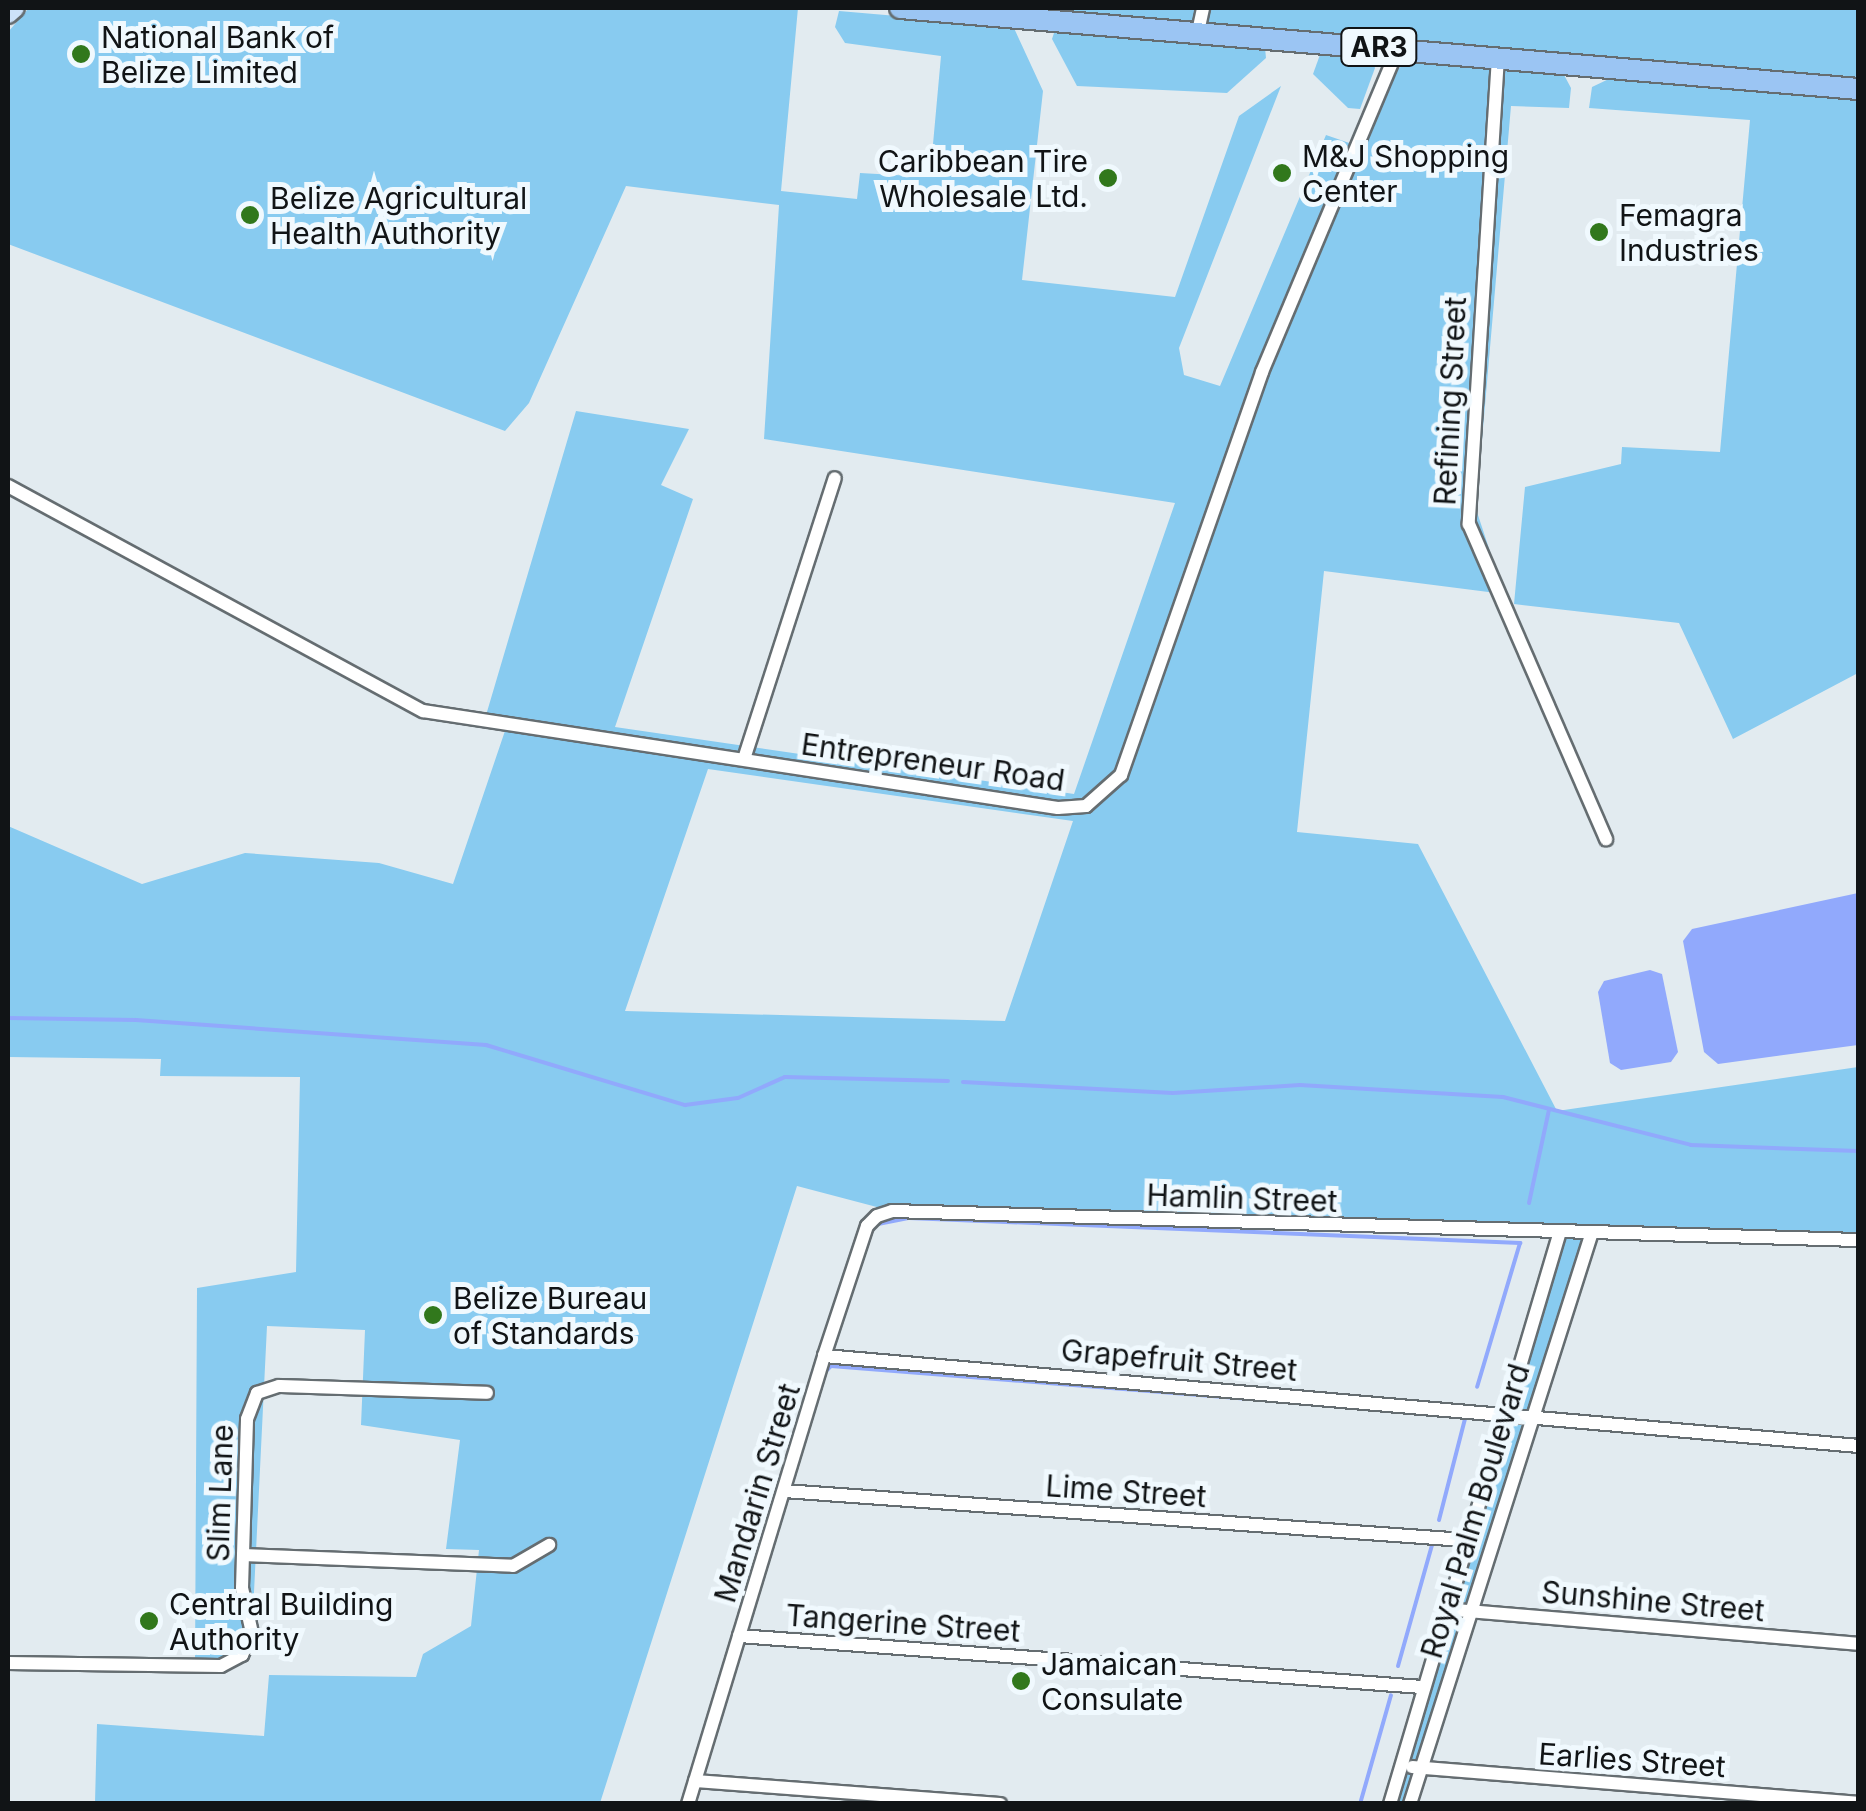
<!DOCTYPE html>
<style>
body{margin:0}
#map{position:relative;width:1866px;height:1811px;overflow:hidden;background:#e2ebf0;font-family:Inter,sans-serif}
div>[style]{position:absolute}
.green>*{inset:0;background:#88cbf0}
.water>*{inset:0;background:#91a9fc}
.stream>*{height:4px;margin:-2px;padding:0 2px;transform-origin:2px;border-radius:2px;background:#91a9fc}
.roads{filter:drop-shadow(2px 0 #656d71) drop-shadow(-2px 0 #656d71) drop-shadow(0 2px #656d71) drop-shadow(0 -2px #656d71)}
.street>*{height:12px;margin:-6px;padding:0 6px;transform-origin:6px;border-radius:6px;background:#fff}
.secondary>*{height:18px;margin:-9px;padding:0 9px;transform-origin:9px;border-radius:9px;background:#cde2f9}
.primary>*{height:20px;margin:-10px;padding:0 10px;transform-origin:10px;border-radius:10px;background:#9bc5f3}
.dots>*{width:28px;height:28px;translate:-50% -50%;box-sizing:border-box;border:5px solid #f0f9fe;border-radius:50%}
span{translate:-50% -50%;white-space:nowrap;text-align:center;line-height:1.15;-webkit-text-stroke:10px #f0f9fe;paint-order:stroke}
.shield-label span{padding:2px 8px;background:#f0f9fe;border:2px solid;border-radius:8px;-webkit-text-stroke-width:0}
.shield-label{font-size:28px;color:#111416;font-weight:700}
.poi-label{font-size:30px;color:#111416}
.left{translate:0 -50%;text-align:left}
.right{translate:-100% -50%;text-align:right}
.street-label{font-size:30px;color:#111416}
.frame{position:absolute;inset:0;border:10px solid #111416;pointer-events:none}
</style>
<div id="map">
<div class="green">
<i style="clip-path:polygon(evenodd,29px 8px,798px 8px,781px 191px,857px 199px,860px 173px,930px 177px,941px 56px,845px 43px,835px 27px,839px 11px,1013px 26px,1043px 91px,1022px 280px,1175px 297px,1239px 116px,1281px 86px,1179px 348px,1184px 375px,1220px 386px,1326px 135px,1361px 147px,1393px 74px,1408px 60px,1563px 73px,1571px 88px,1569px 108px,1511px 106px,1476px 509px,1504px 594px,1324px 571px,1297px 832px,1418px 844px,1557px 1111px,1858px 1067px,1858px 1242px,1591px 1235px,1410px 1803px,1387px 1803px,1558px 1235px,892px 1211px,797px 1186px,600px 1803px,95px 1803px,97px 1724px,264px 1736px,269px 1675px,416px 1677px,423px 1654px,471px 1626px,479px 1550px,446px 1549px,460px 1440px,361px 1425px,365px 1330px,267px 1326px,252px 1633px,242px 1655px,195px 1666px,197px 1288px,296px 1272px,300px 1077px,160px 1076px,161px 1059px,8px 1057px,8px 826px,142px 884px,245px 853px,379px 863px,453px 884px,507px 725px,484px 722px,576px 411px,689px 429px,661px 485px,693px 499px,615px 727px,1074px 794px,1175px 503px,764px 439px,779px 205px,626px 186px,529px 403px,505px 431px,8px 244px,8px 32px,29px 8px,708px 769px,1073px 821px,1005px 1021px,625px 1011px,708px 769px)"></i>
<i style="clip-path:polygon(1011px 8px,1858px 8px,1858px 77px)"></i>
<i style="clip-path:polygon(1055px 30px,1265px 48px,1266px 58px,1227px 93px,1077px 86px,1052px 39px)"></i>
<i style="clip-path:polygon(1321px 52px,1371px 57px,1375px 68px,1360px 109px,1348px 108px,1313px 74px)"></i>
<i style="clip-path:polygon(1613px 77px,1858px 98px,1858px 673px,1733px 739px,1679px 623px,1514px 604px,1525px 487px,1621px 464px,1622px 447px,1720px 452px,1750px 120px,1589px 108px,1592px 87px)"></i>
</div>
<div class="water">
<i style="clip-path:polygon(1858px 893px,1858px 1045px,1718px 1064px,1704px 1052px,1683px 941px,1692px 929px)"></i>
<i style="clip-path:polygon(1650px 970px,1662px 974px,1678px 1052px,1671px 1062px,1621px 1070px,1610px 1063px,1598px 992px,1604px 981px)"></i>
</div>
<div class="stream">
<i style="left:8px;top:1018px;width:128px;rotate:0.9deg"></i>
<i style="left:136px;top:1020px;width:351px;rotate:4.1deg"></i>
<i style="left:486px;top:1045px;width:208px;rotate:16.8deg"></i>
<i style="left:685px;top:1105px;width:53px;rotate:-7.5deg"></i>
<i style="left:738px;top:1098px;width:51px;rotate:-24.1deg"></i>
<i style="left:785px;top:1077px;width:163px;rotate:1.4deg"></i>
<i style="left:963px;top:1082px;width:210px;rotate:3deg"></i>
<i style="left:1173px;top:1093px;width:127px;rotate:-3.6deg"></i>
<i style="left:1300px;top:1085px;width:203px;rotate:3.4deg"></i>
<i style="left:1503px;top:1097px;width:194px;rotate:14.3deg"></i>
<i style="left:1691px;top:1145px;width:167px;rotate:2.1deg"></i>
<i style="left:1529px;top:1203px;width:95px;rotate:-77.9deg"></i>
<i style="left:878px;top:1224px;width:32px;rotate:-11deg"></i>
<i style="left:909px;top:1218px;width:612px;rotate:2.34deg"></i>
<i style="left:1520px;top:1243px;width:150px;rotate:106.6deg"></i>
<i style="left:825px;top:1372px;width:8px;rotate:-45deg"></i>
<i style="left:831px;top:1366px;width:417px;rotate:4.5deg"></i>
<i style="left:1439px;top:1520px;width:108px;rotate:-75.6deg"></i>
<i style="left:1398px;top:1666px;width:126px;rotate:-74.3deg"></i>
<i style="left:1360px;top:1804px;width:113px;rotate:-74.1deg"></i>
</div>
<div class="roads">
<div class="street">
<i style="left:1198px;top:32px;width:25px;rotate:-78deg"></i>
<i style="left:1498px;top:57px;width:468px;rotate:93.6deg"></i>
<i style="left:1469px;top:524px;width:344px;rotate:66.5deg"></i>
<i style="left:8px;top:486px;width:472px;rotate:28.5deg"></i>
<i style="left:423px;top:711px;width:642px;rotate:8.69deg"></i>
<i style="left:1058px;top:808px;width:28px;rotate:-4deg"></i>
<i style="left:1086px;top:806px;width:47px;rotate:-41.5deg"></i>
<i style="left:1121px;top:775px;width:427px;rotate:-70.7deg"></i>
<i style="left:1262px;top:372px;width:351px;rotate:-67.2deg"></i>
<i style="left:744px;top:759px;width:295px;rotate:-72.1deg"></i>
<i style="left:824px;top:1356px;width:1038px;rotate:4.97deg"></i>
<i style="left:784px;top:1491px;width:682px;rotate:4.12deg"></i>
<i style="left:243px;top:1555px;width:270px;rotate:2.3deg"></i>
<i style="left:513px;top:1566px;width:42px;rotate:-30.3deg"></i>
<i style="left:1444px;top:1609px;width:415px;rotate:4.8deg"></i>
<i style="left:739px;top:1636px;width:685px;rotate:4.27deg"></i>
<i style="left:8px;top:1663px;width:213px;rotate:0.8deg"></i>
<i style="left:221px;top:1666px;width:24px;rotate:-28deg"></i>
<i style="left:242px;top:1655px;width:24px;rotate:-66deg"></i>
<i style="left:252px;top:1633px;width:46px;rotate:-102.5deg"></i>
<i style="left:242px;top:1588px;width:169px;rotate:-88.3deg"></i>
<i style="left:247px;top:1419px;width:28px;rotate:-69deg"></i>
<i style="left:257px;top:1393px;width:23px;rotate:-18deg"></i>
<i style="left:279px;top:1386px;width:208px;rotate:1.9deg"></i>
<i style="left:1412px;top:1767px;width:447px;rotate:4.6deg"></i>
<i style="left:695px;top:1781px;width:306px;rotate:4.3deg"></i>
<i style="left:688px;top:1804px;width:468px;rotate:-73.1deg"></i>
<i style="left:824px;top:1356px;width:137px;rotate:-71.7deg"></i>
<i style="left:867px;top:1226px;width:14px;rotate:-45deg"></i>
<i style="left:877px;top:1216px;width:16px;rotate:-18deg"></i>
<i style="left:892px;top:1211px;width:966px;rotate:1.72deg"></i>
<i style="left:1390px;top:1804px;width:594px;rotate:-73.46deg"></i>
<i style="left:1410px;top:1804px;width:597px;rotate:-72.35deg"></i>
</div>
<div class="secondary">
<i style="left:8px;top:14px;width:9px;rotate:-41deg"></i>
</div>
<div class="primary">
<i style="left:900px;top:8px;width:961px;rotate:4.83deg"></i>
</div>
</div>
<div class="dots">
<i style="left:81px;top:54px;background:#31781c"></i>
<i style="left:1282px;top:173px;background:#31781c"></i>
<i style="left:1108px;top:178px;background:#31781c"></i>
<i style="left:250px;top:215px;background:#31781c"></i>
<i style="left:1599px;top:232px;background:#31781c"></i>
<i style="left:433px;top:1315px;background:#31781c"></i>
<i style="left:149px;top:1621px;background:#31781c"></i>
<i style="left:1021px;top:1681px;background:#31781c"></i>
</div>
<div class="shield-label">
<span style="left:1379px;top:47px">AR3</span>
</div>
<div class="poi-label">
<span class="left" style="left:101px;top:54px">National Bank of<br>Belize Limited</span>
<span class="left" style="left:1302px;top:173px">M&amp;J Shopping<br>Center</span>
<span class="right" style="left:1088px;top:178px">Caribbean Tire<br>Wholesale Ltd.</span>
<span class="left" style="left:270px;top:215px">Belize Agricultural<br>Health Authority</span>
<span class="left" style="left:1619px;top:232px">Femagra<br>Industries</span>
<span class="left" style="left:453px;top:1315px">Belize Bureau<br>of Standards</span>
<span class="left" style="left:169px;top:1621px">Central Building<br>Authority</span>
<span class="left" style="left:1041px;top:1681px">Jamaican<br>Consulate</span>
</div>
<div class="street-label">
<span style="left:1450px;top:401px;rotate:-87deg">Refining Street</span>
<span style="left:933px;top:762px;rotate:8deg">Entrepreneur Road</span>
<span style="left:1242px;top:1198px;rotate:2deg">Hamlin Street</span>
<span style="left:1179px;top:1360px;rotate:5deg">Grapefruit Street</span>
<span style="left:1126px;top:1491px;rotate:4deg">Lime Street</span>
<span style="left:220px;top:1493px;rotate:-88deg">Slim Lane</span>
<span style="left:757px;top:1493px;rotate:-73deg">Mandarin Street</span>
<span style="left:1475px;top:1511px;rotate:-73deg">Royal Palm Boulevard</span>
<span style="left:1653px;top:1601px;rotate:5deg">Sunshine Street</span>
<span style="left:903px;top:1623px;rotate:4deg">Tangerine Street</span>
<span style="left:1632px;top:1760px;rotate:4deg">Earlies Street</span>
</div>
<div class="frame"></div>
</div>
